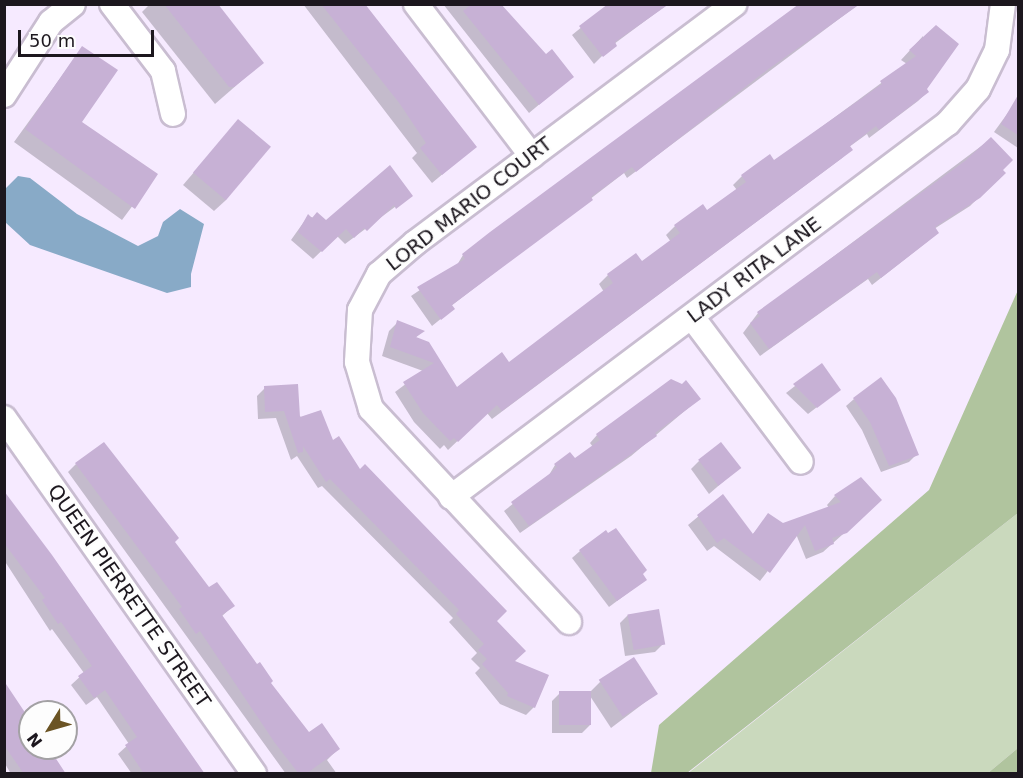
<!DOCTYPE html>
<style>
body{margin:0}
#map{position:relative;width:1023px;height:778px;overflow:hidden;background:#f6eaff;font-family:"DejaVu Sans",sans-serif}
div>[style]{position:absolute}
.green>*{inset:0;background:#cad9bd}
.forest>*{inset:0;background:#b0c49e}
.water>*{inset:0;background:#88aac7}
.shadow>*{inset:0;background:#0003}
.building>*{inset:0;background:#c7b1d5;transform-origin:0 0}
.roads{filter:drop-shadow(2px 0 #c9bdd1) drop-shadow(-2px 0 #c9bdd1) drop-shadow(0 2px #c9bdd1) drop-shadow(0 -2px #c9bdd1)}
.minor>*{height:24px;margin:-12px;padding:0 12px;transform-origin:12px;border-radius:12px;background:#fff}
span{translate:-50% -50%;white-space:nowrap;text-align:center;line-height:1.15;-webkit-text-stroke:4.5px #fdfdfd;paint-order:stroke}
.street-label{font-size:20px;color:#1c171e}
.frame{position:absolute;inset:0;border:6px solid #1c171e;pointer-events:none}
.north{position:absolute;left:18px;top:700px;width:60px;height:60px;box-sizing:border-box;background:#fdfdfd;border:2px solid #a3a1a4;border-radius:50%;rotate:233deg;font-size:16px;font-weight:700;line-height:24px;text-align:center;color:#1c171e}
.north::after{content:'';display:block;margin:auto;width:21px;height:27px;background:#6b5424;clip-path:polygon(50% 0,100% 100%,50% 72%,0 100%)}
.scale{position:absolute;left:18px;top:30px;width:136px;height:27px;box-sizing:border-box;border:3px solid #1c171e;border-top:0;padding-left:8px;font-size:18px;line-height:21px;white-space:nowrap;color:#1c171e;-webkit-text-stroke:4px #fdfdfd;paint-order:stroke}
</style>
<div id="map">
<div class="green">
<i style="clip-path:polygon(1018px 513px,1018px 748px,988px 773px,687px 774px)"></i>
</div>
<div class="forest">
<i style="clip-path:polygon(1018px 290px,1018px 513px,687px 773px,651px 773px,659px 725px,929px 490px)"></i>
<i style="clip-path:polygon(1018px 748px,1018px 773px,988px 773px)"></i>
</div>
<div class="water">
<i style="clip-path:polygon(18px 176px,30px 178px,77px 214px,138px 246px,158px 236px,163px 222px,180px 209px,204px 224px,191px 274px,191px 287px,167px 293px,30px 245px,5px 222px,5px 189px)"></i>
</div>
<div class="shadow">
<i style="clip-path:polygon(150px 4px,216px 4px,262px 63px,215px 104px,142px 12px)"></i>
<i style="clip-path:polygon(303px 4px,363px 4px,475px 147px,432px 183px,412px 158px,417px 153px)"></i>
<i style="clip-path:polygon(443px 4px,499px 4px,545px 56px,572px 77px,529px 113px)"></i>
<i style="clip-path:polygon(610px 4px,668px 4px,614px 44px,594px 64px,572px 35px)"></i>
<i style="clip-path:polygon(859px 4px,627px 178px,624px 173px,451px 306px,453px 309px,432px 326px,411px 296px,457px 265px,463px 255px)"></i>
<i style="clip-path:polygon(923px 36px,927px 92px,918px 101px,869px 138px,867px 134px,849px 147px,842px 158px,492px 419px,487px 413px,448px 450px,444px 445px,440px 449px,414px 422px,395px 392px,423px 371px,382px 356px,389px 331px,398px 322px,422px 332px,415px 338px,456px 389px,509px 364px,604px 292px,599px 284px,608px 275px,636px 255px,642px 263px,671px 242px,666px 235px,675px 226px,707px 212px,737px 190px,733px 185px,742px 176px,774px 162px,907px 64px,901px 60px)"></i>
<i style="clip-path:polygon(82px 48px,80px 122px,156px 174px,122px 220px,14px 142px)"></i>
<i style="clip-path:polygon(1015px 103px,1018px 105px,1018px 148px,994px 132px)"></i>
<i style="clip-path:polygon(238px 121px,226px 200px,214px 211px,183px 185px)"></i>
<i style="clip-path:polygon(984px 144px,1004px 173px,970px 206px,934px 229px,928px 241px,872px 285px,868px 279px,760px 356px,743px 333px,758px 313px)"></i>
<i style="clip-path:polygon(411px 195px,345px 244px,337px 236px,313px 259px,291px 240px,308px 216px,326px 222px)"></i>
<i style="clip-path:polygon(822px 365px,839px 390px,808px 414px,786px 393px)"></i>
<i style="clip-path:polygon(265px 388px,332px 442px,495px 621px,534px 707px,526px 715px,500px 704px,475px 673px,480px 668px,471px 659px,477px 653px,449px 622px,453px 618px,322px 486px,318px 488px,297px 456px,291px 460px,276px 418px,258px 419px,257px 396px)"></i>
<i style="clip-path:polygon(699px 399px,631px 456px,520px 533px,504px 511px,549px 475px,555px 465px,575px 460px,593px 447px,590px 443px,597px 435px)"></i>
<i style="clip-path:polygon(854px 399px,917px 454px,909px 462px,881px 472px,862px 430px,846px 406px)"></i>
<i style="clip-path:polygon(699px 461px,739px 468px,709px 494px,691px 469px)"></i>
<i style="clip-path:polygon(76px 464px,173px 542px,209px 589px,233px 606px,221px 617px,308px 734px,338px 749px,327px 760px,337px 774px,286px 774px,68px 472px)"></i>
<i style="clip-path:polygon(4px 492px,204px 774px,132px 774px,118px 754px,129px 744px,97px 697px,86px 705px,71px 685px,84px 673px,52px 629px,50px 631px,4px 560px)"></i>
<i style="clip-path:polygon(723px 496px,752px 535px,769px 515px,783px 525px,829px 508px,827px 505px,835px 496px,871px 509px,823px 552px,806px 559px,796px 534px,760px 581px,714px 546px,707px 551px,688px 525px)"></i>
<i style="clip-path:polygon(580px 551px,641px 574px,645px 580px,609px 607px,572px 558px)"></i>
<i style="clip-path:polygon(628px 615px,663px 644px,655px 652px,625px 656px,620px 623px)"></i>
<i style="clip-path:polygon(600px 682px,656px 694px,611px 728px,590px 696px,590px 725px,582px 733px,552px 733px,552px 701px,560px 693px,589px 693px)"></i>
<i style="clip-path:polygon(4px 685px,30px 722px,30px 748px,47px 748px,64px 774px,11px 774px,4px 762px)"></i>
</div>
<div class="building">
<i style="clip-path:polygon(164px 4px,218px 4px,264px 63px,234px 87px,229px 87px)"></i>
<i style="clip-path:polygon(321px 4px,365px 4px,477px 147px,442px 175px,420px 148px,426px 143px,400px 104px)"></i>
<i style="clip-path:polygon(472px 4px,501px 4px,546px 54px,552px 49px,574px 77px,539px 105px,463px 11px)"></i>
<i style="clip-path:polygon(608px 4px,669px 4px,615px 42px,617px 46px,603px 57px,579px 26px)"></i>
<i style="clip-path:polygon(799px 4px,860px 4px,767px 70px,636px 172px,632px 167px,591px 197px,593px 200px,452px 305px,455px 309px,441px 320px,417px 287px,465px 259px,462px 254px,490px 232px)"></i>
<i style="clip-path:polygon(936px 25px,959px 44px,927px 89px,929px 92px,879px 130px,876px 126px,850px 146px,853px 150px,502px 411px,497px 405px,458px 442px,454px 438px,450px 441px,423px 413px,403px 382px,434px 363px,390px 347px,397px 320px,425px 331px,416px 337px,429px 342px,457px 387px,502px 352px,509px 362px,613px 283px,607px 274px,636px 253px,642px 261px,680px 233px,674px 225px,703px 204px,707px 210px,746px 182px,741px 175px,770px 154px,774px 160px,882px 84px,880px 81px,916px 56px,909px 50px)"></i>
<i style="clip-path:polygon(82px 46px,118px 70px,82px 122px,158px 174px,135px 209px,25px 129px)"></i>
<i style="clip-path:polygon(1018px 95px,1018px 135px,1001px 124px)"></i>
<i style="left:238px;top:119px;width:43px;height:70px;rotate:40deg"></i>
<i style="clip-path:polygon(991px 137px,1013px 160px,1003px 170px,1006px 173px,980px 198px,935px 227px,939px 233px,881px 278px,877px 272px,769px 349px,750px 323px,760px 316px,757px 312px,965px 161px)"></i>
<i style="clip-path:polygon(390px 165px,413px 196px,396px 209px,394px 205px,367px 231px,364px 228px,354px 238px,346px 229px,322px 252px,298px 232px,308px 214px,312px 218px,317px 212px,326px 220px)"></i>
<i style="clip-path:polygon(822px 363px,841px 390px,817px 408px,793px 384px)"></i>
<i style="clip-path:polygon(881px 377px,896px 398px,919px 455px,889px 466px,870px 422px,853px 398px)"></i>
<i style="clip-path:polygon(671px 379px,682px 384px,686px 380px,701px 399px,655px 433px,657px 436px,529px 526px,511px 502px,552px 472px,557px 467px,554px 464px,570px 452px,575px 458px,600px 440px,596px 434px)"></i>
<i style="clip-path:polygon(298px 384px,300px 417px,321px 410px,333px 440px,339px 436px,360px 469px,365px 464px,507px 611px,497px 621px,526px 651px,515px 661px,549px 675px,535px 708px,507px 696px,508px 693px,482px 664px,487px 659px,478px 650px,484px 644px,456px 614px,459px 610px,330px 479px,326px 482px,303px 446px,303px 452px,298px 453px,284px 411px,265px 412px,264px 386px)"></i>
<i style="clip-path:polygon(104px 442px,179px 538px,175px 542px,209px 587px,217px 582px,235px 606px,222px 615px,257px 664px,260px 662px,273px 681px,271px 683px,309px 732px,322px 723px,340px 749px,306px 774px,299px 774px,275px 743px,200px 631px,196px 634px,179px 609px,182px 607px,75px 463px)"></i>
<i style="left:721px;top:442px;width:33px;height:29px;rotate:52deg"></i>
<i style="clip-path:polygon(861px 477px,882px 500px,847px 533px,832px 538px,834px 544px,815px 551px,805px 525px,770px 573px,724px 538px,717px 543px,697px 515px,723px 494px,753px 534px,768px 513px,783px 523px,841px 502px,834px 495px)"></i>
<i style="clip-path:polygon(4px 491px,52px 555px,205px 774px,144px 774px,125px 745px,137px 737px,105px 690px,94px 698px,78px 676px,92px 666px,61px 622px,58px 624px,42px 600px,45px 598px,4px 543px)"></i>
<i style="clip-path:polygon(616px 528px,647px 570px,643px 574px,647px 580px,617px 601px,579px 550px,606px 530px,608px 533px)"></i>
<i style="left:659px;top:609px;width:36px;height:32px;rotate:80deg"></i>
<i style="left:634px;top:657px;width:44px;height:42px;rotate:57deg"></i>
<i style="clip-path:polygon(4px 681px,30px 720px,30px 748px,49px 748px,66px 774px,24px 774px,4px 745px)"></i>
<i style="left:591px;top:691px;width:34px;height:32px;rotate:90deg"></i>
</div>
<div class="roads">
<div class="minor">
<i style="left:112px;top:4px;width:84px;rotate:52.7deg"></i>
<i style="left:163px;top:71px;width:44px;rotate:76.9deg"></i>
<i style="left:416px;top:4px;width:191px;rotate:52.7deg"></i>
<i style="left:4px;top:95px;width:87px;rotate:-57.2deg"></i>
<i style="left:51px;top:22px;width:28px;rotate:-39deg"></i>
<i style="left:692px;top:317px;width:181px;rotate:53.1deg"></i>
<i style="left:4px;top:418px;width:435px;rotate:54.9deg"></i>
<i style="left:451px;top:497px;width:622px;rotate:-36.96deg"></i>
<i style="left:948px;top:123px;width:45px;rotate:-48.6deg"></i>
<i style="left:978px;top:89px;width:43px;rotate:-64deg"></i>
<i style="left:997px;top:50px;width:46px;rotate:-82.6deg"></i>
<i style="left:569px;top:622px;width:291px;rotate:-132.9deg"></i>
<i style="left:371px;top:409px;width:49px;rotate:-106.6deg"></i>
<i style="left:357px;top:362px;width:52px;rotate:-86.7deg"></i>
<i style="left:360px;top:310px;width:41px;rotate:-62.2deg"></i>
<i style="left:379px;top:274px;width:48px;rotate:-40.7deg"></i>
<i style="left:415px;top:243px;width:399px;rotate:-36.8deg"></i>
</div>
</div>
<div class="street-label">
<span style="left:469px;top:204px;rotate:-38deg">LORD MARIO COURT</span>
<span style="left:754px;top:270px;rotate:-37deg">LADY RITA LANE</span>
<span style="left:129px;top:596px;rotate:55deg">QUEEN PIERRETTE STREET</span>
</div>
<div class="frame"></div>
<div class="north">N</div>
<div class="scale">50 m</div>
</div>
